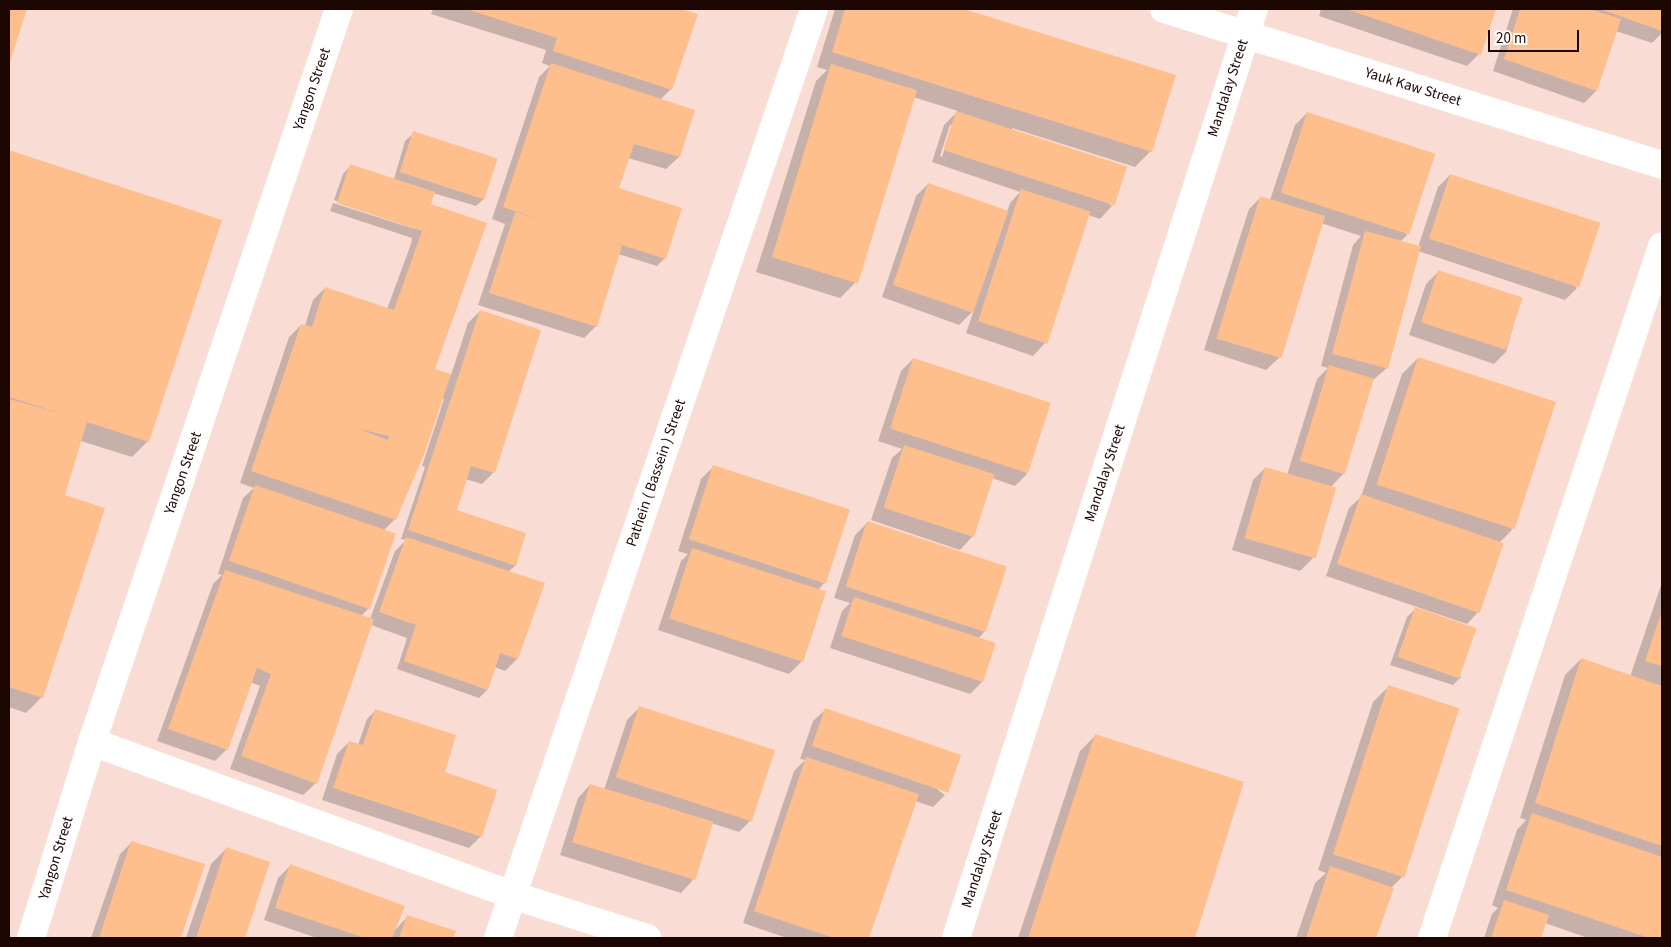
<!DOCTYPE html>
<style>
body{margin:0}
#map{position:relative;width:1671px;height:947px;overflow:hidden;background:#f9ddd4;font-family:"Source Sans 3",sans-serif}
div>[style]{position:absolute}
.shadow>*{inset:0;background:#0003}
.building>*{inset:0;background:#ffbf8d;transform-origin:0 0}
.minor>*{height:28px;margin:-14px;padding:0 14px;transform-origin:14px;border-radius:14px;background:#fff}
span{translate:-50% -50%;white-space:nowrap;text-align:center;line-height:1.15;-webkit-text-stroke:5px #fff;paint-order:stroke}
.street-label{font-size:15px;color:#1b0602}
.frame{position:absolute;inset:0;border:10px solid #1b0602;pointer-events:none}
.scale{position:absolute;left:1488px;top:30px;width:91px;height:22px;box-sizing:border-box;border:2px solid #1b0602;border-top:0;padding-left:6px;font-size:15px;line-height:18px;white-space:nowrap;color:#1b0602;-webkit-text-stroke:4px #fff;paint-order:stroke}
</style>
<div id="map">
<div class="shadow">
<i style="clip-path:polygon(9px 9px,26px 9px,9px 62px)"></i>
<i style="clip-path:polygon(433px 9px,676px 9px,696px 15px,671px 89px,660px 100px,694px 111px,679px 157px,666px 169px,628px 158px,618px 189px,665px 258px,657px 266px,618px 254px,596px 326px,584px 338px,478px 305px,505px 224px,492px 219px,539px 77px,550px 66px,542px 63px,546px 50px,431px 14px)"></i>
<i style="clip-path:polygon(evenodd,835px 9px,960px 9px,1174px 76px,1151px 151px,1135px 167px,1012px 128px,1012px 131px,1112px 206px,1100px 219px,1088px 215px,1045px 343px,1033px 356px,966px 333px,974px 310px,959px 325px,882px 297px,916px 196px,928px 184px,1007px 212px,1010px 203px,1020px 192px,932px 162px,944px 125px,958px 111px,913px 97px,855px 283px,840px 298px,756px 272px,816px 81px,827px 70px,817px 67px,835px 9px,950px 125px,953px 125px,942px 157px,940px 156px,950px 125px)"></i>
<i style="clip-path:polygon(1321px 9px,1495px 9px,1479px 54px,1467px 66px,1319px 16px)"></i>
<i style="clip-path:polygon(1513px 9px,1662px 9px,1662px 33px,1652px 43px,1616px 31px,1596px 91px,1584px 103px,1493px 71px)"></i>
<i style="clip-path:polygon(1307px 113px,1407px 235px,1400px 242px,1418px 247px,1438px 187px,1450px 175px,1577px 288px,1565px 300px,1418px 251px,1387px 368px,1373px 380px,1343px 474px,1330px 488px,1313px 558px,1300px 571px,1232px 550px,1253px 480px,1265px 468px,1287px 475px,1317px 379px,1328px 368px,1321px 366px,1353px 245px,1361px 236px,1321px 223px,1279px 358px,1266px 370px,1204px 350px,1249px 209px,1261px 197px,1270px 200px,1295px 125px)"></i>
<i style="clip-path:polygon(evenodd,414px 133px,485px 198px,476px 206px,433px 193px,430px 204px,434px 370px,451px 375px,468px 323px,480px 311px,494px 472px,482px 484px,465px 479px,455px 511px,524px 534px,515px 566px,508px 572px,543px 584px,517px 659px,505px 671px,494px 667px,487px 690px,479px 698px,397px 669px,407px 638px,371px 625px,316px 783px,303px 795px,230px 769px,260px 686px,250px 682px,227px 749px,215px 761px,157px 741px,213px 584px,222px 575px,218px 574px,243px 498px,254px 488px,240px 483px,289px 337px,301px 325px,305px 326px,313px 300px,325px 288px,387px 309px,411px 244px,412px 238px,330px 211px,333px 203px,415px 229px,415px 227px,334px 200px,343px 174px,351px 165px,394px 179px,405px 141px,414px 133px,441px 398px,444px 399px,422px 466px,425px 467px,401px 539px,406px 540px,395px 551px,370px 619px,361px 616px,368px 609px,384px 530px,395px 519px,441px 398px)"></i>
<i style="clip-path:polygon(9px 151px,220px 220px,148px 441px,132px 457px,81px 441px,64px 496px,42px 697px,26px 713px,9px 707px)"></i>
<i style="clip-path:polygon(1438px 272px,1521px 299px,1506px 352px,1494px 364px,1409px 335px,1426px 284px)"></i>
<i style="clip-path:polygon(1418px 358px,1512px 530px,1499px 543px,1479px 611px,1467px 624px,1326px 576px,1349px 508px,1361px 497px,1402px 374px)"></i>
<i style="clip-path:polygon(913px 359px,1027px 474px,1015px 486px,992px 478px,972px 537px,960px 550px,871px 520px,892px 458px,902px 449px,878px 441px,901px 371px)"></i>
<i style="clip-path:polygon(713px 467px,825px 582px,817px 591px,825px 593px,801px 662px,789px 674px,658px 630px,681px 561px,688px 554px,678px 551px,701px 479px)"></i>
<i style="clip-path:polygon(867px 523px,985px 631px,978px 639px,982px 682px,970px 694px,830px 648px,842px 611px,850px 603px,834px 598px,855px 535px)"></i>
<i style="clip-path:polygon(1662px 582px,1662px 938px,1588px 938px,1545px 923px,1540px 938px,1484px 938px,1492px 914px,1498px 908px,1492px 905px,1517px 830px,1526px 820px,1520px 818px,1565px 675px,1581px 659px,1630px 677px)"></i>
<i style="clip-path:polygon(1415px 609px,1461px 677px,1453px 685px,1390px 665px,1407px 617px)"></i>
<i style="clip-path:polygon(1389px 686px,1457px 708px,1402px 877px,1391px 888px,1375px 938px,1296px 938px,1315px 883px,1326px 873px,1318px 870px,1373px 702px)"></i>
<i style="clip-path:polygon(639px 708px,751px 820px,739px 832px,711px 823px,693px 880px,681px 893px,560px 855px,578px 798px,590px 785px,604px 790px,627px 720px)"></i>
<i style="clip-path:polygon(826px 709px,945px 795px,933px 807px,915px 801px,868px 938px,787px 938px,743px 923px,794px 771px,805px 760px,800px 759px,813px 721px)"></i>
<i style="clip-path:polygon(375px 711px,442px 773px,481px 836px,469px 848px,322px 800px,337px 754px,349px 742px,358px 745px,367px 719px)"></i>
<i style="clip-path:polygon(1096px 735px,1243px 783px,1193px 938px,1018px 938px,1080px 751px)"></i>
<i style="clip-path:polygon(132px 842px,203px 865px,180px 938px,91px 938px,120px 854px)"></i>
<i style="clip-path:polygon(226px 849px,269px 863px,244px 938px,186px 938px,211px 864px)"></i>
<i style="clip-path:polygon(291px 865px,395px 930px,407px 917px,454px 932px,452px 938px,317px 938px,264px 920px,278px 878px)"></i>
</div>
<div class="building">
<i style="clip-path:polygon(9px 9px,27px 9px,9px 65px)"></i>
<i style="clip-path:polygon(466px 9px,681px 9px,698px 14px,672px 90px,553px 51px,557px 38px)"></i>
<i style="clip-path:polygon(845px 9px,964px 9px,1176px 75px,1152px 152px,832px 52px)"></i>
<i style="clip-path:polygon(1346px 9px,1496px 9px,1481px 55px)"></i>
<i style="clip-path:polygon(1520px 9px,1589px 9px,1621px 19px,1597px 91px,1504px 59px)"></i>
<i style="clip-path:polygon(1600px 9px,1662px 9px,1662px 31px)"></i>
<i style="clip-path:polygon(551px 63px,695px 110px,680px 157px,634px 144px,619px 188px,682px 208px,666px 259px,612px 242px,622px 246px,597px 327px,489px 293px,515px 212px,538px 219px,503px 207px)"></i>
<i style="left:831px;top:64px;width:90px;height:202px;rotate:17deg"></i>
<i style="left:956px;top:111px;width:180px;height:41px;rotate:18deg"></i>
<i style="left:1307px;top:112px;width:135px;height:85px;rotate:18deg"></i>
<i style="left:413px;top:131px;width:89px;height:43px;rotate:18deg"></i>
<i style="clip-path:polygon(9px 150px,222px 220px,149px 442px,87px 422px,65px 495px,105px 508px,43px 698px,9px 687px,9px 399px,63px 414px,9px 397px)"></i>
<i style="clip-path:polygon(evenodd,350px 164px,435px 192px,431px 204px,487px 223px,435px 369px,451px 374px,425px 452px,396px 520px,251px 471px,301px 324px,312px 327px,325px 287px,394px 310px,422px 231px,337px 203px,350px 164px,359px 429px,389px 436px,388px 440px,359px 429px)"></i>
<i style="left:1450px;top:174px;width:158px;height:68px;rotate:18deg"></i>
<i style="left:928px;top:183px;width:85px;height:108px;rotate:19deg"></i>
<i style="left:1021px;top:189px;width:73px;height:139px;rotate:18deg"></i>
<i style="left:1260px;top:196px;width:68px;height:149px;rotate:17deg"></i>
<i style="left:1365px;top:231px;width:58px;height:127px;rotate:15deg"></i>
<i style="left:1438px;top:270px;width:89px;height:55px;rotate:18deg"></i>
<i style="clip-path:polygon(480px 310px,541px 330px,495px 473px,471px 466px,457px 510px,526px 533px,516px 566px,408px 530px)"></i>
<i style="left:1418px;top:357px;width:145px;height:134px;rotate:18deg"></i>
<i style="left:913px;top:358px;width:145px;height:74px;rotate:18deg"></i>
<i style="left:1329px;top:365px;width:47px;height:100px;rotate:17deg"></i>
<i style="left:904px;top:445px;width:95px;height:66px;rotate:18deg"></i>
<i style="left:713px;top:465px;width:144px;height:78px;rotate:18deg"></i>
<i style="left:1265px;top:467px;width:74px;height:74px;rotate:16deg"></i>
<i style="left:255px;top:485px;width:149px;height:80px;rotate:19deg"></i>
<i style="left:1361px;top:494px;width:151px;height:74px;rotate:19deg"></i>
<i style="left:867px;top:521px;width:147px;height:69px;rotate:18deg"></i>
<i style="clip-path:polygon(406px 537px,545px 583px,518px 659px,500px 653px,488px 690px,404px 661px,416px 625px,379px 612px)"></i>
<i style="left:692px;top:548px;width:141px;height:74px;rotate:18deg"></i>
<i style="clip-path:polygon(225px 570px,374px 619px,317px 784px,241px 756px,271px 674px,257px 668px,228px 750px,168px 729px)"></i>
<i style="left:854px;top:597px;width:149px;height:41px;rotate:18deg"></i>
<i style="left:1415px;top:607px;width:65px;height:53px;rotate:19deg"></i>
<i style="clip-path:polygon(1662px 611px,1662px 666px,1645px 661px)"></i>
<i style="clip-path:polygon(1581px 658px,1662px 686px,1662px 846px,1535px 803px)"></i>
<i style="left:1388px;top:685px;width:75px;height:178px;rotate:18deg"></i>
<i style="left:639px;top:706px;width:143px;height:75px;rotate:18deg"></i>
<i style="left:825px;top:708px;width:144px;height:40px;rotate:19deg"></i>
<i style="clip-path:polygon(375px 709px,456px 735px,445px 772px,497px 790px,482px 837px,333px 788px,349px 741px,363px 745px)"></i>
<i style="clip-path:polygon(1095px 734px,1244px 782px,1195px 938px,1028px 938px)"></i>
<i style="clip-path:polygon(806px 757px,919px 794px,869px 938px,834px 938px,754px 911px)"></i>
<i style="left:590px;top:784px;width:129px;height:61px;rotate:17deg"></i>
<i style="clip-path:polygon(1532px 813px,1662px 857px,1662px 938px,1649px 938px,1506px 890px)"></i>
<i style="clip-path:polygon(131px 841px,205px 864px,181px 938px,99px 938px)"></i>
<i style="clip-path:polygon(226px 847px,270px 862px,245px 938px,196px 938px)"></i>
<i style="clip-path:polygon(290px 864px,405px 906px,392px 938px,365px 938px,275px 908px)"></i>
<i style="clip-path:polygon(1330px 866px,1394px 888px,1376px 938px,1306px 938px)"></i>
<i style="clip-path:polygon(1504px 900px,1549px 915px,1541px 938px,1491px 938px)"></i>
<i style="clip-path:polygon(407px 915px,456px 931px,453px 938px,399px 938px)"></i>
</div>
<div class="minor">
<i style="left:1164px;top:9px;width:522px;rotate:17.39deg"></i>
<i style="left:92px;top:742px;width:447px;rotate:20deg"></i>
<i style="left:512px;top:895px;width:142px;rotate:17.7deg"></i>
<i style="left:31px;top:938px;width:205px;rotate:-72.7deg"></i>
<i style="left:92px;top:742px;width:773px;rotate:-71.38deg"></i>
<i style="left:498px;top:938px;width:981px;rotate:-71.21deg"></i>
<i style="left:956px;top:938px;width:976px;rotate:-72.22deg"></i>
<i style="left:1432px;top:938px;width:729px;rotate:-71.61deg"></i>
</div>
<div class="street-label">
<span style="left:1413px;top:87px;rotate:17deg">Yauk Kaw Street</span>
<span style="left:1228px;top:88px;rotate:-72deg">Mandalay Street</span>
<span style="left:312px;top:89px;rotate:-71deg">Yangon Street</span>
<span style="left:183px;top:473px;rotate:-71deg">Yangon Street</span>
<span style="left:656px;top:473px;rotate:-71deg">Pathein ( Bassein ) Street</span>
<span style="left:1105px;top:473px;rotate:-72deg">Mandalay Street</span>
<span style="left:56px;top:858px;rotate:-73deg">Yangon Street</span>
<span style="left:982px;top:859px;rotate:-72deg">Mandalay Street</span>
</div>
<div class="frame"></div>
<div class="scale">20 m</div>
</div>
